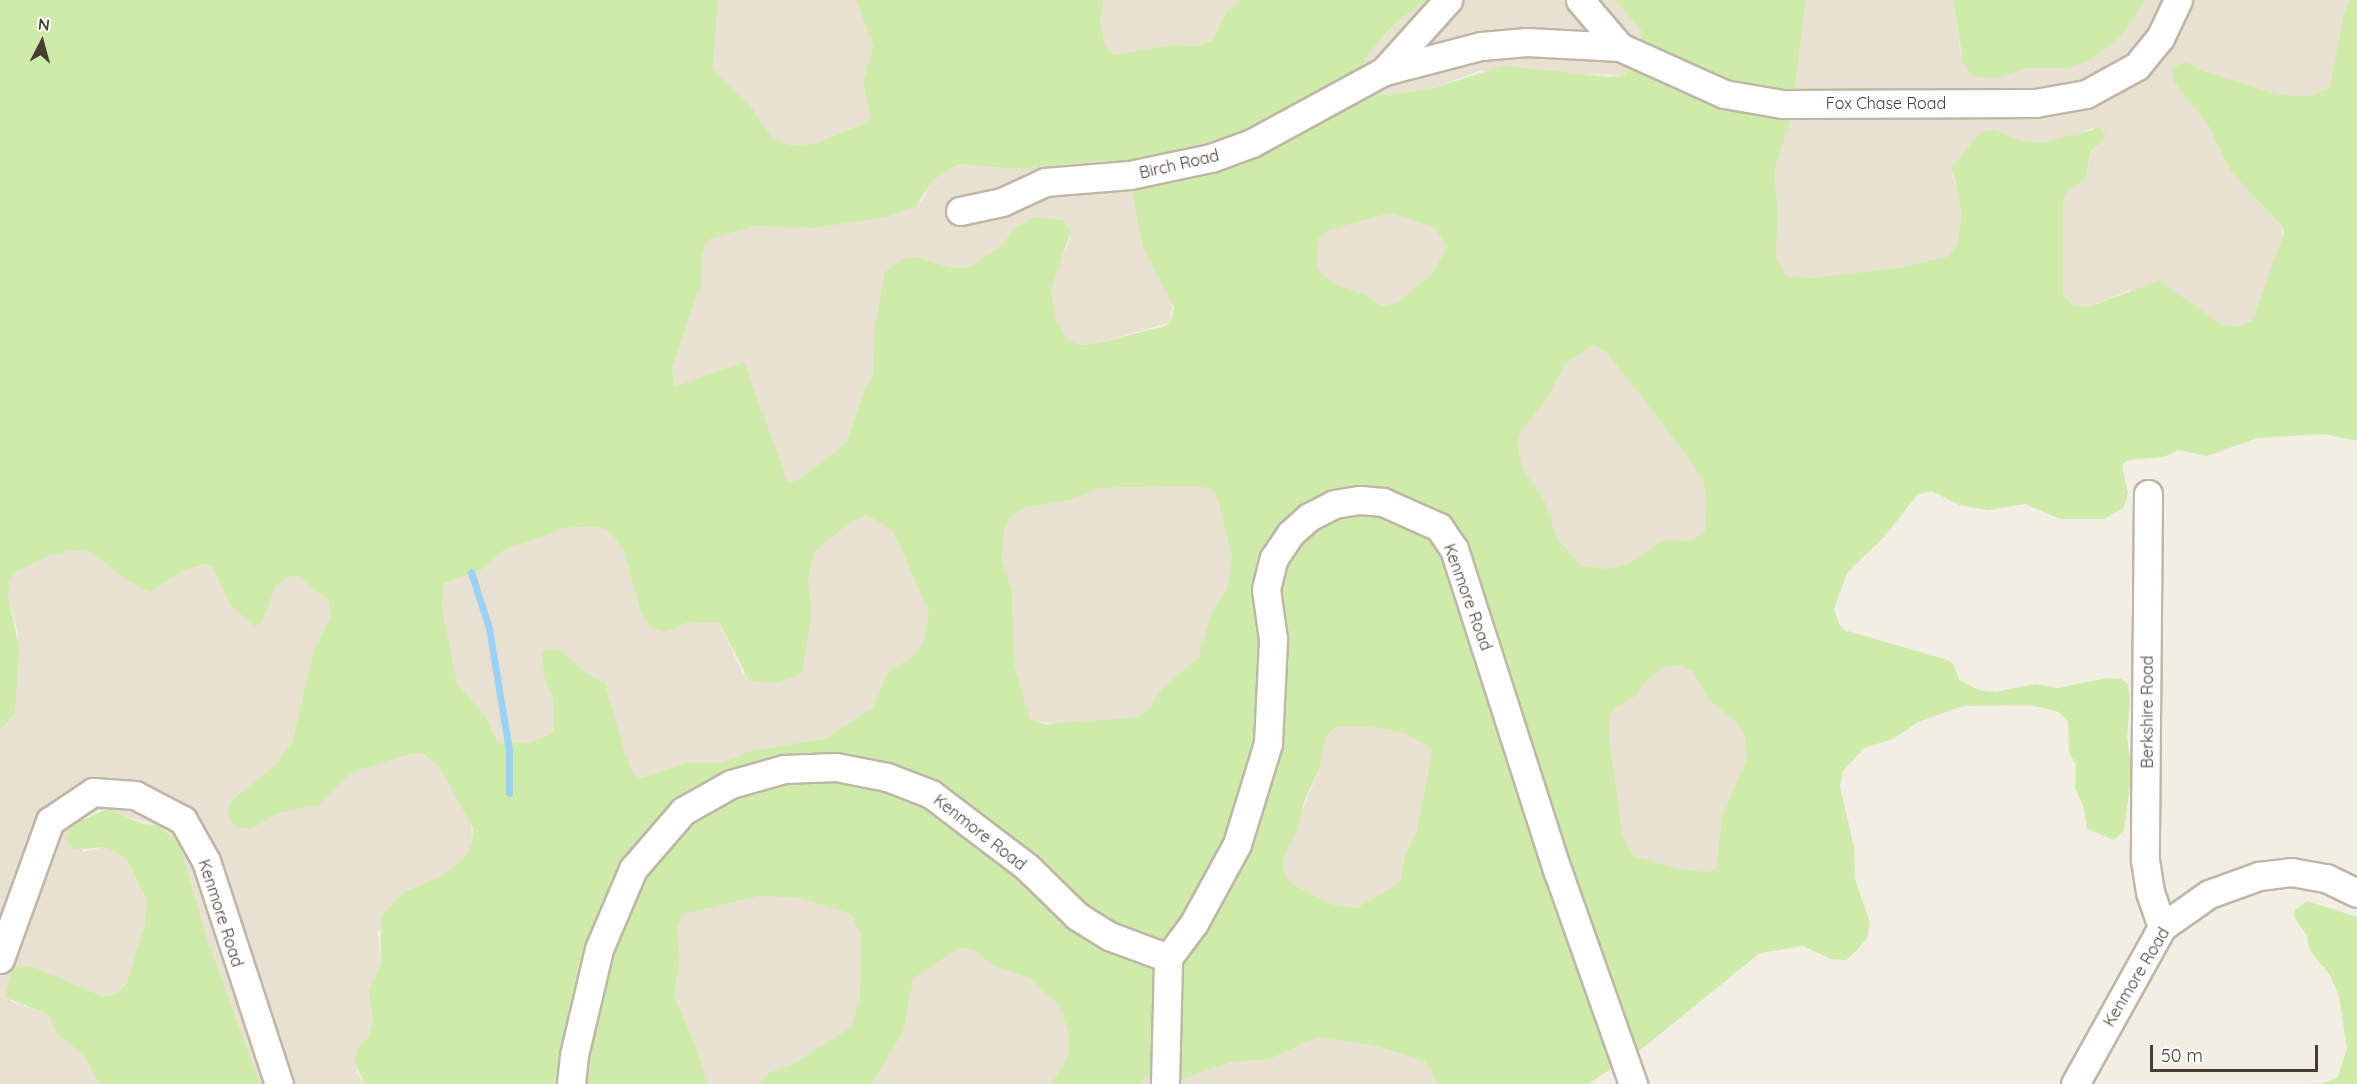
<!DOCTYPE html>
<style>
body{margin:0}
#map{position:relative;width:2357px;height:1084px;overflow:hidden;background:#f3eee4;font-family:Quicksand,sans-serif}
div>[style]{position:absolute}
.residential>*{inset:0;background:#e8e0d1}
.green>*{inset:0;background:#ceeba9}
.stream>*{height:7px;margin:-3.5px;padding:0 3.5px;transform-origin:3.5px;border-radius:3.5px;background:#9ad2f6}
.roads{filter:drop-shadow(2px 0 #bfb6a6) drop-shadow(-2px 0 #bfb6a6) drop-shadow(0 2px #bfb6a6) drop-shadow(0 -2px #bfb6a6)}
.minor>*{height:27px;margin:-13.5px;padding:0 13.5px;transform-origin:13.5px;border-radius:13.5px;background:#fff}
span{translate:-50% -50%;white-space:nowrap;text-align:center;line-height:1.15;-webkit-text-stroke:5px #fff;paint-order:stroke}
.street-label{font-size:16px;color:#463e33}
.north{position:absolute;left:12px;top:12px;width:60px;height:60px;-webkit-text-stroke:4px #fff;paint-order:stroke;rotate:6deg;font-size:16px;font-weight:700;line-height:24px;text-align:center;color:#463e33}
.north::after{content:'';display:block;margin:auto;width:21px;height:27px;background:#463e33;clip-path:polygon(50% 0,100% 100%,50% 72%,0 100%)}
.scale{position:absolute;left:2150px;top:1045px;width:168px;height:27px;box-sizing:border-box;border:3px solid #463e33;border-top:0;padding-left:8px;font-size:18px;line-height:21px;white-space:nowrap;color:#463e33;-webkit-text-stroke:4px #fff;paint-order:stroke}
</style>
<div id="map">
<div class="residential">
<i style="clip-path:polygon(718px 0,856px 0,873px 46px,863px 83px,870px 115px,867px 122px,817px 143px,794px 146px,773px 139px,713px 69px)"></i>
<i style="clip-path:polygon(1104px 0,1242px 0,1227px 11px,1213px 40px,1198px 46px,1169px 45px,1115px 55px,1105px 45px,1100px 22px)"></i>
<i style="clip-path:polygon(1426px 0,1615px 0,1643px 33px,1625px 75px,1479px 71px,1433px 88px,1387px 95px,1373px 92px,1363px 72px,1366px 57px,1391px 27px)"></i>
<i style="clip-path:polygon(1806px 0,1953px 0,1961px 55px,1996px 78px,2028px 68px,2067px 68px,2121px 36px,2145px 0,2350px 0,2330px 88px,2310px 96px,2281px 95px,2201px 70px,2187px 62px,2173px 81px,2208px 125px,2231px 172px,2282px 226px,2282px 242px,2252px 322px,2236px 327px,2221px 324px,2197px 308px,2129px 290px,2088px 307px,2074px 306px,2063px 296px,2063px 201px,2066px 193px,2085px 179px,2092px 151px,2104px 141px,2092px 128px,2065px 140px,2043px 143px,2021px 142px,1995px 130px,1952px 176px,1961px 197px,1962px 212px,1957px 244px,1949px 256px,1904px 267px,1811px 278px,1786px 276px,1776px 257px,1778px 211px,1774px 171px,1791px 119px)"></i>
<i style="clip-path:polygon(1100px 161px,1115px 162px,1128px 171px,1172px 298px,1171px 322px,1095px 344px,1078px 345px,1065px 338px,1056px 318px,1051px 289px,1053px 274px,1071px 239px,1062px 220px,1034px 217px,1014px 229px,1000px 247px,968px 267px,952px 268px,917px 257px,874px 332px,873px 377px,864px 390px,847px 442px,801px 478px,736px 503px,677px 397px,672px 368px,701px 284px,702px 253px,708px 240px,753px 226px,816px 228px,886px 217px,922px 201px,932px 181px,958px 164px,1017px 169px)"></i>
<i style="clip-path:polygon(1390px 213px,1434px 227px,1447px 247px,1432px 274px,1396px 303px,1382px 306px,1363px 293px,1335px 284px,1317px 269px,1318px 239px,1329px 230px)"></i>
<i style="clip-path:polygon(1594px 345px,1607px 353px,1665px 427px,1702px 478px,1706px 493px,1705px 532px,1692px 540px,1661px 541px,1630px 563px,1608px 569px,1581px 565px,1557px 538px,1545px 501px,1523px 469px,1517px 444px,1522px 430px,1548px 398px,1565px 364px)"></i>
<i style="clip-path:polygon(1196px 486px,1211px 489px,1218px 499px,1232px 559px,1227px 588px,1211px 614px,1198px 658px,1163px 687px,1146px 712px,1133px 718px,1073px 724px,1030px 721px,1014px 665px,1012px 590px,1002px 561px,1004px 530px,1011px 517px,1024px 508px,1070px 500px,1100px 488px)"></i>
<i style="clip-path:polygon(867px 515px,893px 531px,929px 612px,923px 643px,914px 655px,888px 672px,873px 709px,826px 738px,751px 751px,722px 763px,685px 763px,641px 778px,634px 775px,628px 762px,605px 683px,586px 673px,562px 651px,548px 648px,546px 682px,553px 698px,554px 728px,549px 735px,528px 743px,498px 743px,485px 715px,457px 684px,442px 606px,444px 583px,481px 570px,504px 550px,565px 528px,597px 526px,611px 533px,624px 551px,641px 613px,665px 632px,686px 623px,719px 622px,743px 674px,812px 613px,808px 581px,814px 552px,852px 521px)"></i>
<i style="clip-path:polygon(75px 550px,91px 552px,129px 582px,150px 592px,183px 571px,206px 564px,213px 568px,231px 606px,262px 622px,276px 586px,289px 577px,297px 575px,328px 600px,331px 615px,314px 650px,292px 742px,276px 764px,231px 801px,252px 829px,278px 813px,319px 805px,352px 772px,414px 753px,422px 754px,441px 769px,471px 820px,472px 843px,465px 857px,441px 876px,404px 892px,378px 932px,381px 963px,369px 991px,373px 1022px,368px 1037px,357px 1048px,356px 1072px,365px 1084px,260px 1084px,208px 941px,180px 845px,158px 825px,99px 810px,73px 824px,83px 852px,105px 847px,126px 858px,147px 902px,145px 924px,127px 983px,117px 994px,102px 996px,34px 967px,20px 966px,13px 967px,11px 1001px,48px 1015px,59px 1036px,84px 1055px,99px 1084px,0 1084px,0 730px,15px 714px,18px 633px,8px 596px,10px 579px,14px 573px,50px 555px)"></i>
<i style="clip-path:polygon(1680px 665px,1693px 672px,1709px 700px,1736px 722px,1745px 735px,1747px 758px,1722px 817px,1716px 868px,1709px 872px,1676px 869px,1634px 856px,1623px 836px,1609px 737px,1610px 715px,1615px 709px,1636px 696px,1650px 676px,1664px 667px)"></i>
<i style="clip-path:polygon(1337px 726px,1376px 727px,1406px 734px,1428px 745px,1432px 752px,1416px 834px,1405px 855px,1401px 877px,1390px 889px,1356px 908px,1334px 905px,1294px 885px,1284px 874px,1283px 859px,1320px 767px,1326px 737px)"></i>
<i style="clip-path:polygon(760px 896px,800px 898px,851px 914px,861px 936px,860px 998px,851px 1027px,792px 1065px,770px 1072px,759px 1084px,707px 1084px,696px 1046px,674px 996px,680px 959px,677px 928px,683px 914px)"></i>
<i style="clip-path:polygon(959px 948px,974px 950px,992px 965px,1029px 978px,1060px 1006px,1069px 1035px,1068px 1057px,1051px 1084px,872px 1084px,903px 1032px,913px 979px)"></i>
<i style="clip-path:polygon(1318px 1037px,1372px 1045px,1425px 1061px,1438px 1084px,1139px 1084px,1145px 1078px,1183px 1079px,1232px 1062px,1270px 1059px)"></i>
</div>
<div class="green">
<i style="clip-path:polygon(evenodd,0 0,718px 0,713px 69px,751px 107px,773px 139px,794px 146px,817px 143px,867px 122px,870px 115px,863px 83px,873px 46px,856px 0,1104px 0,1100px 22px,1105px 45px,1115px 55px,1169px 45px,1198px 46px,1213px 40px,1227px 11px,1242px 0,1426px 0,1391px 27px,1366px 57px,1363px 72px,1373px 92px,1387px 95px,1433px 88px,1504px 66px,1610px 77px,1625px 75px,1643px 33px,1615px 0,1806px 0,1791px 119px,1774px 171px,1778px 211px,1776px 257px,1786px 276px,1811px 278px,1904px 267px,1949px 256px,1957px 244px,1962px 212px,1952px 168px,1980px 133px,1995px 130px,2021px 141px,2043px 143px,2100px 128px,2105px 133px,2104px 141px,2091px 151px,2085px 179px,2066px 193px,2063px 201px,2063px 296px,2074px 306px,2088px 307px,2159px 281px,2221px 324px,2236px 327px,2252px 321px,2284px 234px,2282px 226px,2231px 172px,2208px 125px,2173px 81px,2173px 67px,2187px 62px,2201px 70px,2281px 95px,2310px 96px,2330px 88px,2344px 13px,2350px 0,2357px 0,2357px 441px,2324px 434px,2257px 438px,2207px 456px,2178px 450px,2164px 457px,2127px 460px,2122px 466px,2128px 493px,2124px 508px,2104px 519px,2060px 519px,2025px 504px,1988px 510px,1959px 505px,1932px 491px,1918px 494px,1884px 537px,1847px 573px,1834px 609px,1839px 624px,1844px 630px,1948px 660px,1954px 665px,1959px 680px,1979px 690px,1996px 692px,2035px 684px,2058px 688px,2106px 678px,2122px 679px,2128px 685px,2130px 700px,2127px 738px,2132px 770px,2124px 831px,2114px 840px,2087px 829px,2084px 808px,2075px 788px,2076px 765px,2069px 752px,2068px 722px,2059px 712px,2030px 705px,1963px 706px,1918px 722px,1893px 739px,1864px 748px,1843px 771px,1840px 786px,1854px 847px,1855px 879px,1870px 923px,1867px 938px,1857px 950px,1846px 960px,1831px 959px,1803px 946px,1760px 953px,1644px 1047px,1588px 1084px,1438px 1084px,1425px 1061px,1372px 1045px,1318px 1037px,1270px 1059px,1232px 1062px,1183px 1079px,1145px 1078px,1139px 1084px,1051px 1084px,1068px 1057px,1069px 1035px,1060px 1006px,1029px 978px,992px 965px,974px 950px,959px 948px,913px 979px,903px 1032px,872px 1084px,759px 1084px,770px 1072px,792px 1065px,851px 1027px,860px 998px,861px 936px,851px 914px,800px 898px,760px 896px,683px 914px,677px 928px,680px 959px,674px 996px,696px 1046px,707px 1084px,365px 1084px,355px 1064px,357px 1048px,368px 1037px,373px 1022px,369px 991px,381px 963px,381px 917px,404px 892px,441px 876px,465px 857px,472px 843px,473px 828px,441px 769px,423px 754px,414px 753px,352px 772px,319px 805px,278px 813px,252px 829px,237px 828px,227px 815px,231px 801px,276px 764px,292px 742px,314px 650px,331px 615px,328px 600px,297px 575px,289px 577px,276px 586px,262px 622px,255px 626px,231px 606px,213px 568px,206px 564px,183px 571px,150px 592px,129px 582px,91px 552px,75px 550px,50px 555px,14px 573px,10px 579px,8px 596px,19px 647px,15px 714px,0 730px,0 0,1100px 161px,1116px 162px,1128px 171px,1143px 247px,1174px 307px,1171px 322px,1165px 326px,1095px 344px,1078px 345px,1066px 338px,1056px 318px,1051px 289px,1071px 231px,1062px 220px,1034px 217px,1014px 229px,1000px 247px,968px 267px,952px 268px,917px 257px,903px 259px,885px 272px,874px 332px,873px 377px,864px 390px,847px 442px,801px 478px,788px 483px,744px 362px,675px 387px,672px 368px,701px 284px,702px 253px,708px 240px,753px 226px,816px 228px,886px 217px,916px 206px,932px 181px,958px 164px,1017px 169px,1100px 161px,0 0,1390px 213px,1434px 227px,1447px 247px,1432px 274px,1396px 303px,1382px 306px,1363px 293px,1335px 284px,1317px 269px,1318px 239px,1329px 230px,1390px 213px,0 0,1594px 345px,1607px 353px,1665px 427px,1702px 478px,1706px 493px,1705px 532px,1692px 540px,1661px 541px,1630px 563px,1608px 569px,1581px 565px,1557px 538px,1545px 501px,1523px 469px,1517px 444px,1522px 430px,1548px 398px,1565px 364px,1594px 345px,0 0,1195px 486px,1211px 489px,1218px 499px,1232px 559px,1227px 588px,1211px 614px,1198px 658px,1163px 687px,1146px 712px,1133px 718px,1045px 724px,1030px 720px,1014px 665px,1012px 590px,1002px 561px,1004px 530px,1011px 517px,1024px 508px,1070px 500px,1100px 488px,1195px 486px,0 0,867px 515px,893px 531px,929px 612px,923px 643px,914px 655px,888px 672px,873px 708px,826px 738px,750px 751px,722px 763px,685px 763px,641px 778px,634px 775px,628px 762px,605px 683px,586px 673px,562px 651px,548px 648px,541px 652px,546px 682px,553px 698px,554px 729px,549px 735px,528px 743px,498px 743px,485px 715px,457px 684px,442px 606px,444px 583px,481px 570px,504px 550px,565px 528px,597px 526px,611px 533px,624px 551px,641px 613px,649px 626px,665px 632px,686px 623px,719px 622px,749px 680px,772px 683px,796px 677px,802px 672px,812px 613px,808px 581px,814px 552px,852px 521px,867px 515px,0 0,1680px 665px,1693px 672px,1709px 700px,1736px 722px,1745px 735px,1747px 758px,1722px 817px,1716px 868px,1709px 872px,1677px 869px,1634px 856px,1623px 836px,1609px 737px,1610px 715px,1615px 709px,1636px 696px,1650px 677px,1664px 667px,1680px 665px,0 0,1337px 726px,1376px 727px,1406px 734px,1427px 745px,1432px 752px,1416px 834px,1405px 855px,1401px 878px,1390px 889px,1356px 908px,1334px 905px,1294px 885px,1284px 874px,1283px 859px,1297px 831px,1304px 802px,1320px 767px,1326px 737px,1337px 726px)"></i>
<i style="clip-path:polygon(1953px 0,2145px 0,2121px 36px,2089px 61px,2067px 68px,2028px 68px,1996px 78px,1973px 76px,1963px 63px)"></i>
<i style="clip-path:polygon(107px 809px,143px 824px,158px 825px,180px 845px,208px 941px,260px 1084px,99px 1084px,84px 1055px,59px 1036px,48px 1015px,5px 997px,13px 967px,20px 966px,34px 967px,102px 996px,117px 994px,127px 983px,145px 924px,147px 901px,126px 858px,105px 847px,74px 850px,65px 838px,73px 824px)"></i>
<i style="clip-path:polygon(2307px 901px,2357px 917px,2357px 1084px,2308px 1084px,2324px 1083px,2338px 1077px,2347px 1048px,2339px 996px,2330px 975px,2310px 951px,2307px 936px,2295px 918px,2295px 910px)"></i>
</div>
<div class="stream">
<i style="left:471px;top:572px;width:59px;rotate:72.2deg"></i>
<i style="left:489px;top:628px;width:124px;rotate:80.7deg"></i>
<i style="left:509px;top:750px;width:43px;rotate:90deg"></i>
</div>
<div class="roads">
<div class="minor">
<i style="left:1580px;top:0;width:62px;rotate:49.6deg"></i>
<i style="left:1620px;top:47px;width:114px;rotate:24.3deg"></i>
<i style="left:1724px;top:94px;width:59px;rotate:9.8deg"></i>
<i style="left:1782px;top:104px;width:253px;rotate:-0.2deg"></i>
<i style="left:2035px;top:103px;width:52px;rotate:-10deg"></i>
<i style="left:2086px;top:94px;width:58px;rotate:-28.8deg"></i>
<i style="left:2137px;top:66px;width:36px;rotate:-51deg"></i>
<i style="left:2160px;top:38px;width:42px;rotate:-64.7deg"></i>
<i style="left:1385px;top:71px;width:99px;rotate:-14.6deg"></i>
<i style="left:1481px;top:46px;width:46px;rotate:-5deg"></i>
<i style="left:1527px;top:42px;width:93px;rotate:3.1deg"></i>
<i style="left:960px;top:211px;width:43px;rotate:-12.1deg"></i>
<i style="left:1002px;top:202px;width:47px;rotate:-24.9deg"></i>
<i style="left:1045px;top:182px;width:85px;rotate:-4.7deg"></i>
<i style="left:1130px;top:175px;width:83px;rotate:-11.9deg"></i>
<i style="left:1211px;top:158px;width:44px;rotate:-20.1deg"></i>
<i style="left:1252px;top:143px;width:150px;rotate:-28.6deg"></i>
<i style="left:1384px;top:71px;width:96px;rotate:-48deg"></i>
<i style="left:2148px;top:494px;width:366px;rotate:90.5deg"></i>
<i style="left:2145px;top:860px;width:32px;rotate:81deg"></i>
<i style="left:2150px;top:892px;width:37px;rotate:71deg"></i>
<i style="left:0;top:959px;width:147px;rotate:-70.1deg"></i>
<i style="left:50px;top:821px;width:52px;rotate:-34deg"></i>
<i style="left:93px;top:792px;width:42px;rotate:4.1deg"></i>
<i style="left:135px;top:795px;width:54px;rotate:27.5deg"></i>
<i style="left:183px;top:820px;width:47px;rotate:60.7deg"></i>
<i style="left:206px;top:861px;width:235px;rotate:71.9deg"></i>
<i style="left:571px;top:1084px;width:29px;rotate:-84deg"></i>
<i style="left:574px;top:1055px;width:109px;rotate:-76.7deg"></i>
<i style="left:599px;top:949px;width:87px;rotate:-67deg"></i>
<i style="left:633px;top:869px;width:77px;rotate:-49.2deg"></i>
<i style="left:683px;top:811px;width:55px;rotate:-29.4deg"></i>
<i style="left:731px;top:784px;width:55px;rotate:-15.8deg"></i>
<i style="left:784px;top:769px;width:52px;rotate:-2.2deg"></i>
<i style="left:836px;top:767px;width:52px;rotate:11.1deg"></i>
<i style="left:887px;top:777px;width:47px;rotate:21.1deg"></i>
<i style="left:931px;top:794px;width:121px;rotate:37.2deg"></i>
<i style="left:1027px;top:867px;width:70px;rotate:44.4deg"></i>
<i style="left:1077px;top:916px;width:38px;rotate:32deg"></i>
<i style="left:1109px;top:936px;width:63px;rotate:20.4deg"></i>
<i style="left:1165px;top:1084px;width:126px;rotate:-88.6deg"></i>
<i style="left:1168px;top:958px;width:44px;rotate:-53.4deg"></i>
<i style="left:1194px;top:923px;width:90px;rotate:-61.4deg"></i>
<i style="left:1237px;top:844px;width:106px;rotate:-72.9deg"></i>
<i style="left:1268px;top:743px;width:104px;rotate:-87.2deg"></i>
<i style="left:1273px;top:639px;width:50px;rotate:-98deg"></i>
<i style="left:1266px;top:589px;width:32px;rotate:-76deg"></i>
<i style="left:1274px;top:558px;width:29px;rotate:-56deg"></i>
<i style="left:1290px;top:534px;width:25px;rotate:-42deg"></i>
<i style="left:1309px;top:517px;width:28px;rotate:-27deg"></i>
<i style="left:1334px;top:504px;width:26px;rotate:-9deg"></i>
<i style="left:1360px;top:500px;width:23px;rotate:5deg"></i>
<i style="left:1383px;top:502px;width:61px;rotate:24.1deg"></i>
<i style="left:1439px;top:527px;width:27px;rotate:56deg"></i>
<i style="left:1454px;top:549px;width:339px;rotate:72.2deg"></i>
<i style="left:1558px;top:872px;width:225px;rotate:70.5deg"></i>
<i style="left:2075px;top:1084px;width:179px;rotate:-61deg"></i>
<i style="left:2162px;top:927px;width:57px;rotate:-35.1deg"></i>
<i style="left:2209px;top:894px;width:53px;rotate:-19.8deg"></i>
<i style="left:2259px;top:876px;width:32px;rotate:-7deg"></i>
<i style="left:2291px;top:872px;width:36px;rotate:10deg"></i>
<i style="left:2326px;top:878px;width:34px;rotate:26deg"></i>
</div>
</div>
<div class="street-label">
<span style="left:1886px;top:103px">Fox Chase Road</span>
<span style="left:1179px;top:164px;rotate:-13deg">Birch Road</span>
<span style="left:1468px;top:597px;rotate:70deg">Kenmore Road</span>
<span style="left:2147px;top:712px;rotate:-90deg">Berkshire Road</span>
<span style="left:980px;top:832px;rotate:38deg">Kenmore Road</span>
<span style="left:221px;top:913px;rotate:72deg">Kenmore Road</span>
<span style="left:2136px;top:977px;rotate:-59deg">Kenmore Road</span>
</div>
<div class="north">N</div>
<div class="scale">50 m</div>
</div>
